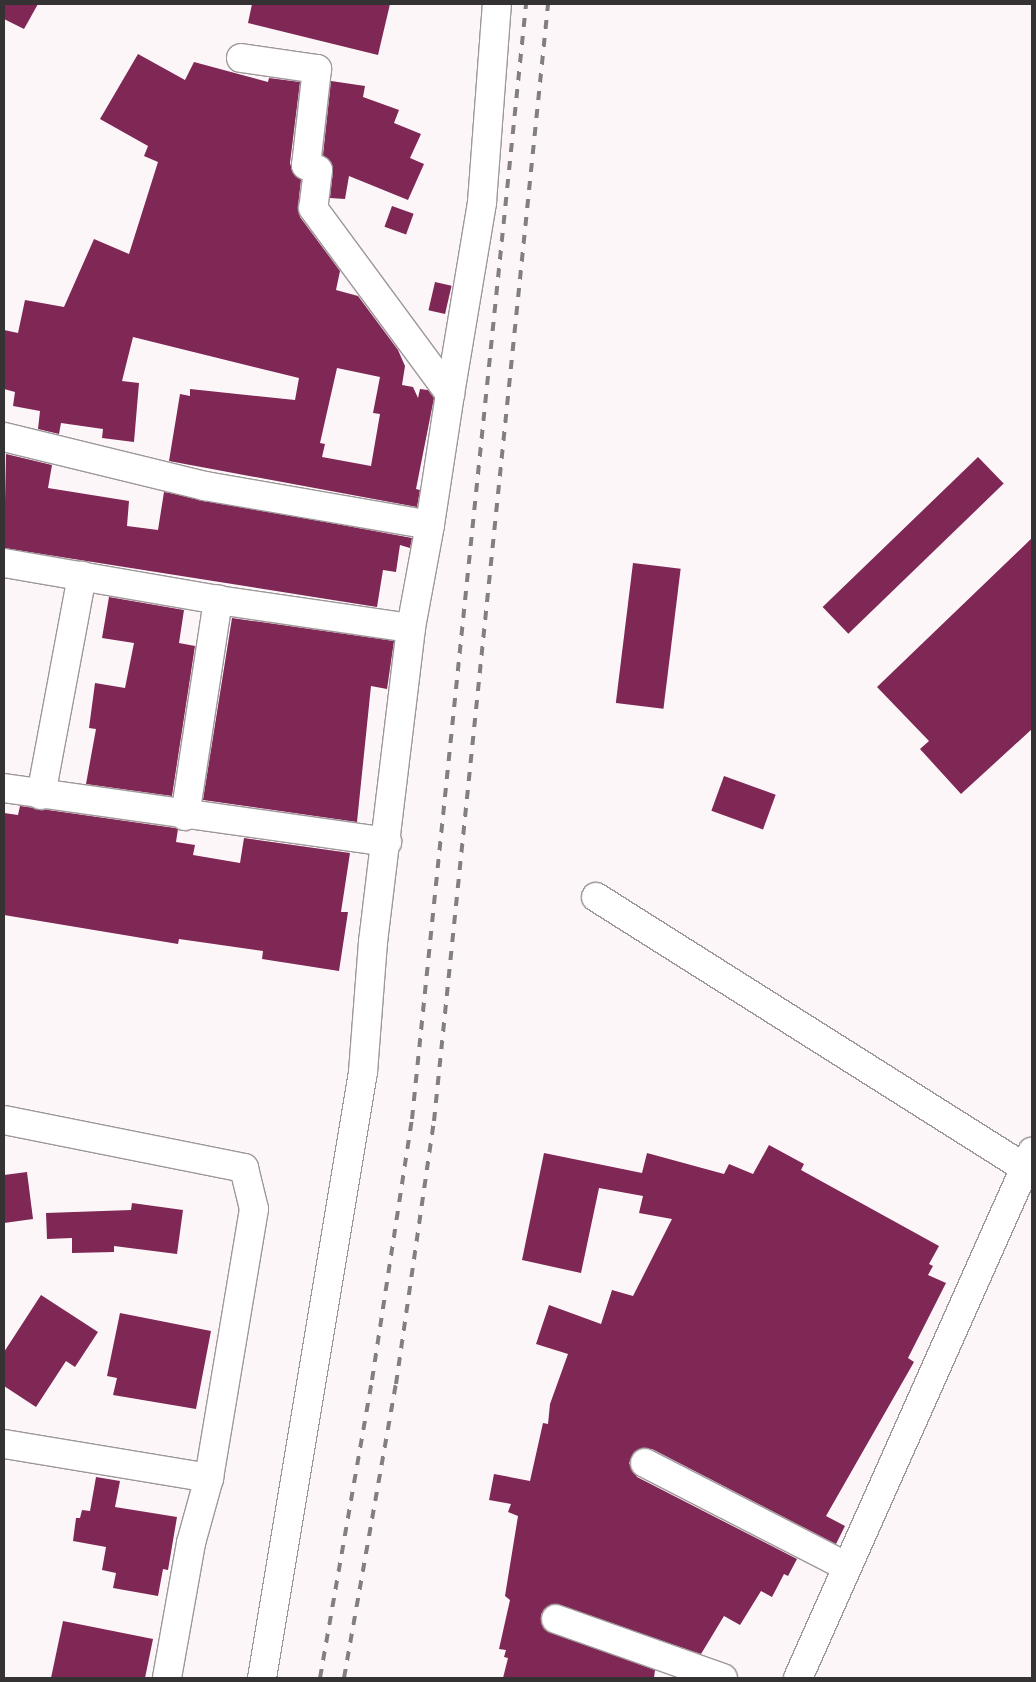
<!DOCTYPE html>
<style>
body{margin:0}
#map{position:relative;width:1036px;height:1682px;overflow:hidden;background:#fdf6f9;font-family:"Noto Sans",sans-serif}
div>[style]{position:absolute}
.building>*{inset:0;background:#7f2755;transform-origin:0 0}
.roads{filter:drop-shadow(1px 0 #9e9799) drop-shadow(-1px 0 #9e9799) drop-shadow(0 1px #9e9799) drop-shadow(0 -1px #9e9799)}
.minor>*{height:28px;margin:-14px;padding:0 14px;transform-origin:14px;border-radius:14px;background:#fff}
.rail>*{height:4px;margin-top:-2px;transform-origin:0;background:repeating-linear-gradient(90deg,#837e80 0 9px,transparent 0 18px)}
span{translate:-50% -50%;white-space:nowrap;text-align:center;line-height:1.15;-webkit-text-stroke:5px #fdf6f9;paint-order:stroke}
.frame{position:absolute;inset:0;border:5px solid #353233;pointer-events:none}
</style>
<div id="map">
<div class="building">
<i style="clip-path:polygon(4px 4px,38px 4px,24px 29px,4px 19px)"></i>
<i style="clip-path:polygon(252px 4px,390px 4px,378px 55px,248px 23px)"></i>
<i style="clip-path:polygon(evenodd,138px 54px,185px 80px,194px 62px,268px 82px,269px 78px,300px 82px,290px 163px,293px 173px,301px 180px,298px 206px,300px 217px,340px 271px,336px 290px,358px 296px,398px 350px,405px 366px,402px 385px,413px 387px,418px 398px,420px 389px,428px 390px,434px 398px,416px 489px,420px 490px,417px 507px,169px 461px,180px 394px,190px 396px,190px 389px,295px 400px,299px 378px,133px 337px,122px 381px,139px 383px,134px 442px,102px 438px,103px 429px,61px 423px,59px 434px,38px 429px,40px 411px,13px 406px,15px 392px,4px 389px,4px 330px,18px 333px,25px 300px,64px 307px,94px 239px,129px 254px,158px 162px,144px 156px,148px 146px,100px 119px,138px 54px,337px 368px,380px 377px,373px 413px,380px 414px,371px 466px,322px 457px,325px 444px,320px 443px,337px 368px)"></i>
<i style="clip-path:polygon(331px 81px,365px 86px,363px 97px,399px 110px,394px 123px,421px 134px,410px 158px,424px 164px,408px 200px,349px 176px,345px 199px,330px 198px,333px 171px,331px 162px,323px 155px)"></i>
<i style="left:392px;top:206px;width:23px;height:22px;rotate:20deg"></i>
<i style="left:435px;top:282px;width:17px;height:29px;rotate:13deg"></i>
<i style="clip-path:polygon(6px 454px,52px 465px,48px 488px,129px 501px,127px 526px,158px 530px,164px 492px,412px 538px,410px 548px,400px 545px,396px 572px,383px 570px,377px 607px,4px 548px)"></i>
<i style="left:978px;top:457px;width:37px;height:216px;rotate:46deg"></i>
<i style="clip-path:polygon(1032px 538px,1032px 729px,961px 794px,920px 749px,929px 741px,877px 687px)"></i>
<i style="left:633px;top:563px;width:48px;height:141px;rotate:7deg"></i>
<i style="clip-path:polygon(109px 597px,184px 610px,179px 643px,195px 646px,172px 796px,86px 784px,96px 729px,89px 728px,95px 683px,125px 688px,134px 643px,102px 638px)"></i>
<i style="clip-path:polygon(232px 618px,394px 641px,387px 689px,371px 686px,357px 822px,203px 800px)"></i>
<i style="left:724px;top:776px;width:55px;height:37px;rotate:20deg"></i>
<i style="clip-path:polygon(20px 806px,175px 828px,178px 829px,176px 842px,195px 845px,193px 855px,240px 863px,244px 838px,350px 853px,341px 912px,348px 912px,339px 971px,262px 959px,263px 951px,179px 939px,178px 944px,4px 915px,4px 813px,18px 815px)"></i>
<i style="clip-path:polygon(769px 1145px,804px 1164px,801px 1170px,939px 1246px,929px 1264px,933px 1266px,928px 1275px,946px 1283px,908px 1358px,914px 1362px,826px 1516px,845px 1526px,836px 1544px,652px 1449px,637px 1450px,629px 1463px,637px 1477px,797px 1559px,788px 1576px,784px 1574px,772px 1597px,761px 1591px,740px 1625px,724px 1616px,701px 1654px,553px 1604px,541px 1614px,544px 1629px,655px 1670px,654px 1678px,503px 1678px,508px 1658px,504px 1657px,506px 1650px,499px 1649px,510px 1600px,505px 1596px,518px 1516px,508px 1512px,511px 1504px,489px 1500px,494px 1474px,530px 1481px,543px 1423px,548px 1424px,550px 1404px,568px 1354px,536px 1344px,549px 1305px,601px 1324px,612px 1290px,633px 1296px,672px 1219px,639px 1213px,643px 1196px,599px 1188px,581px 1273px,522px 1260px,544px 1153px,642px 1173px,647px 1153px,724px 1174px,729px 1164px,753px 1174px)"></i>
<i style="clip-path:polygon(27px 1172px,33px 1219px,4px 1223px,4px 1175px)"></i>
<i style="clip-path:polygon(132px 1203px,183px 1210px,177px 1254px,114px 1246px,114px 1252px,72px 1253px,72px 1238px,47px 1239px,46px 1213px,131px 1210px)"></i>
<i style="clip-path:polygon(41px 1295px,98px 1332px,75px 1367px,66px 1361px,36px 1407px,4px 1386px,4px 1352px)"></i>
<i style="clip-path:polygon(120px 1313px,211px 1331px,196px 1409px,113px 1395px,117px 1378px,107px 1376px)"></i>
<i style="clip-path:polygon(96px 1477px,120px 1481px,115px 1507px,177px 1517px,168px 1570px,163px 1569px,158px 1596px,113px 1588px,116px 1573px,102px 1570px,106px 1547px,73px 1541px,76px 1518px,80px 1518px,82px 1510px,90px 1511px)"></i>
<i style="clip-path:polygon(63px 1621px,153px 1639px,145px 1678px,51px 1678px)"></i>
</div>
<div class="roads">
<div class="minor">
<i style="left:241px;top:58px;width:77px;rotate:8.2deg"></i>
<i style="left:317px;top:69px;width:97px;rotate:96.5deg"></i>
<i style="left:306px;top:165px;width:13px;rotate:23deg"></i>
<i style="left:318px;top:170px;width:38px;rotate:97deg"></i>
<i style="left:313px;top:208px;width:231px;rotate:53.6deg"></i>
<i style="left:450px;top:394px;width:133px;rotate:98.7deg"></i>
<i style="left:450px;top:394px;width:195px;rotate:-80.5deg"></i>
<i style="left:482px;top:202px;width:199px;rotate:-85.7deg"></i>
<i style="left:4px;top:437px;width:207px;rotate:13.7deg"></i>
<i style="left:205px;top:486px;width:228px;rotate:9.8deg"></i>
<i style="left:430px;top:525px;width:105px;rotate:100.5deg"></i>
<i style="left:411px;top:628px;width:316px;rotate:96.9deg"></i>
<i style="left:373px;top:942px;width:130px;rotate:94.4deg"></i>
<i style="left:363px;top:1072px;width:614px;rotate:99.46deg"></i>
<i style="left:4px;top:563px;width:217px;rotate:9.8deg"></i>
<i style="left:218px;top:600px;width:195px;rotate:8.3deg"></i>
<i style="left:4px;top:788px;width:387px;rotate:8deg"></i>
<i style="left:41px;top:795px;width:223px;rotate:-79.4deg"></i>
<i style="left:185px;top:816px;width:219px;rotate:-81.3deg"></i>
<i style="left:596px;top:897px;width:507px;rotate:32.28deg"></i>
<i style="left:4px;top:1120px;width:245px;rotate:11.3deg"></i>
<i style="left:244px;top:1168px;width:42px;rotate:76.3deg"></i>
<i style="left:254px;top:1209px;width:273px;rotate:99.5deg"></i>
<i style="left:209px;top:1478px;width:67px;rotate:105.5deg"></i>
<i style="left:191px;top:1543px;width:137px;rotate:100.1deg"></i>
<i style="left:4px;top:1444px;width:208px;rotate:9.4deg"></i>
<i style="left:645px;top:1463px;width:227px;rotate:27.2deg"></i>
<i style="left:556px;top:1619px;width:177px;rotate:19.5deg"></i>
<i style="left:798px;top:1678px;width:576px;rotate:-66.02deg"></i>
</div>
</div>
<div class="rail">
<i style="left:320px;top:1678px;width:303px;rotate:-80.1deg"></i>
<i style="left:372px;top:1380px;width:264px;rotate:-81.3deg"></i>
<i style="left:412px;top:1119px;width:1121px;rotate:-84.16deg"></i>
<i style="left:344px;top:1678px;width:299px;rotate:-80deg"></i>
<i style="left:396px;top:1384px;width:266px;rotate:-81.8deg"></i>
<i style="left:434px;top:1121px;width:1123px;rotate:-84.17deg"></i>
</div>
<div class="frame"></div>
</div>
